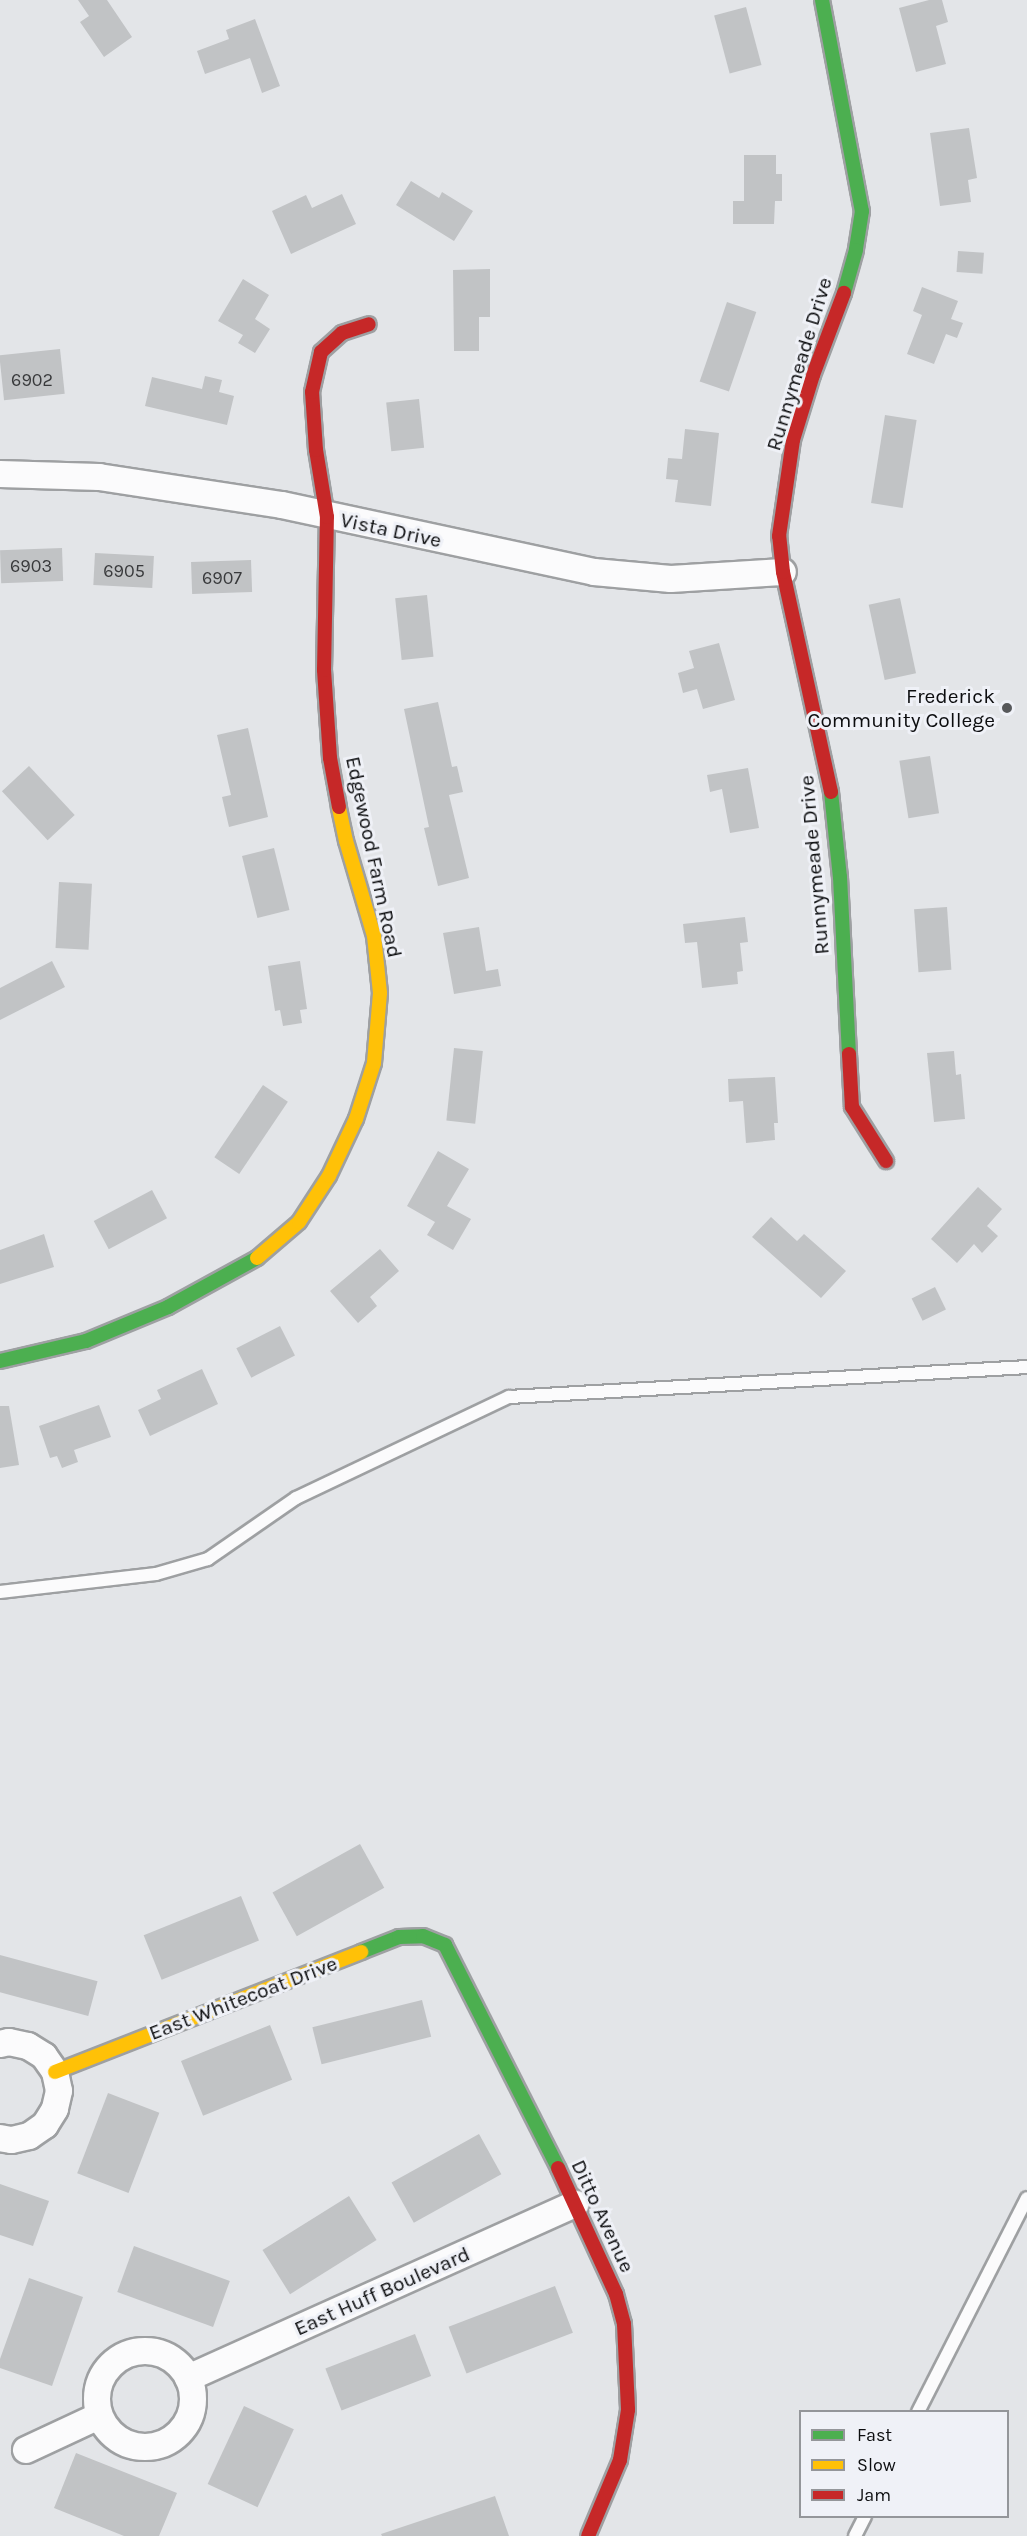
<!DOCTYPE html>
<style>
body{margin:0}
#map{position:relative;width:1027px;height:2536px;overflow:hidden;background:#e3e5e8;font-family:Karla,sans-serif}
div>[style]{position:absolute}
.building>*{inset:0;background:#c1c3c5;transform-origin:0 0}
.roads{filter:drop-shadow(2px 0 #9ea0a2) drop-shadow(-2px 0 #9ea0a2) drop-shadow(0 2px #9ea0a2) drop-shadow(0 -2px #9ea0a2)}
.lane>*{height:12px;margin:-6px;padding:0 6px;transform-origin:6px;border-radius:6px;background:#fbfbfc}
.street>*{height:26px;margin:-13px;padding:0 13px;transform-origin:13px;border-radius:13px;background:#fbfbfc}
.street>.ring{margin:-13px;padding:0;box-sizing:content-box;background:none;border:26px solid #fbfbfc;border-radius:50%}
.fast>*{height:14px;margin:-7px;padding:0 7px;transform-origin:7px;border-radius:7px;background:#4caf50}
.slow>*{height:14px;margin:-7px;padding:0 7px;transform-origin:7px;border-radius:7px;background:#ffc107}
.jam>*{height:14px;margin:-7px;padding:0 7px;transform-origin:7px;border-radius:7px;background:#c62828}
.dots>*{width:16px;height:16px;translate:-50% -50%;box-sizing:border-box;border:3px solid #eff1f7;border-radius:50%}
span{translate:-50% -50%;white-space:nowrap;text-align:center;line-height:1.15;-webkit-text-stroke:6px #eff1f7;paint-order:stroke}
.number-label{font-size:18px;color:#393a3c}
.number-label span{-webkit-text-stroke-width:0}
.street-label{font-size:21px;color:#0c0d0f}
.poi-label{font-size:21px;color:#0c0d0f}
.right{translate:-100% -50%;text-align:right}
.legend{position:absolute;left:799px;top:2410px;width:210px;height:108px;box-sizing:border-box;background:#eff1f7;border:2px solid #94969a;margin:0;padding:8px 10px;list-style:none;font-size:18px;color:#0c0d0f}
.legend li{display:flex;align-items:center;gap:12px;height:30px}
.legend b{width:30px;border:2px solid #94969a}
</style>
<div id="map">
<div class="building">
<i style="clip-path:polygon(78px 0,107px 0,132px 37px,104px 57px,80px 22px,89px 16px)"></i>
<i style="clip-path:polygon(929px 0,942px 0,948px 22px,936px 26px,946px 64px,916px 72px,899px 8px)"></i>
<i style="left:746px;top:7px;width:60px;height:33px;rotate:75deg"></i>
<i style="clip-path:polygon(255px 19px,280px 86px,262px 93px,250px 58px,205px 74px,197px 51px,229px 39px,226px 30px)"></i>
<i style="clip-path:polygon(969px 128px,977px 178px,968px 180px,971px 202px,940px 206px,930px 133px)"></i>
<i style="clip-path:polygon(744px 155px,776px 155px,776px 174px,782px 174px,782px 201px,775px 201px,774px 224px,733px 224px,733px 201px,744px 201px)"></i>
<i style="clip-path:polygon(411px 181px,439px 198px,442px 192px,473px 211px,454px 241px,396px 205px)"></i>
<i style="clip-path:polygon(342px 194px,356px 224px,291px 254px,272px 211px,306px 195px,312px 208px)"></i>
<i style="left:958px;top:251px;width:26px;height:21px;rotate:4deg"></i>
<i style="clip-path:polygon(490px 269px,490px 317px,479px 317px,479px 351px,454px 351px,453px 270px)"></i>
<i style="clip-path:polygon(243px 279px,269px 295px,255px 319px,270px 329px,255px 353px,238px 343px,243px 335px,218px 321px)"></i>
<i style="clip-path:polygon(922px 287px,958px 301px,951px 319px,963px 323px,957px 338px,946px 334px,934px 364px,907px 354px,922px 315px,913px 311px)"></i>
<i style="left:727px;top:302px;width:31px;height:84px;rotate:19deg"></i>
<i style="left:60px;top:349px;width:45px;height:61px;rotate:84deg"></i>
<i style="clip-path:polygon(205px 376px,222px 380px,219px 392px,234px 396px,227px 425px,145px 406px,152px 377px,202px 389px)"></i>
<i style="left:419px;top:399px;width:49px;height:33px;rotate:84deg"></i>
<i style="left:885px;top:415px;width:32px;height:89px;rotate:9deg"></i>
<i style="clip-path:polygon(685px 429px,719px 433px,711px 506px,675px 502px,678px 480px,666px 479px,668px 458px,682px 459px)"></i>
<i style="left:62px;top:548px;width:33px;height:62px;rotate:88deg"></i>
<i style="left:95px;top:553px;width:59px;height:32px;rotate:3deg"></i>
<i style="left:251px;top:560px;width:32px;height:60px;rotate:88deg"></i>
<i style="left:427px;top:595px;width:62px;height:32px;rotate:84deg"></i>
<i style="left:900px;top:598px;width:77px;height:32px;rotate:78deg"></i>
<i style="clip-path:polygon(719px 643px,735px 700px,703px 709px,697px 689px,683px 693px,678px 673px,694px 668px,689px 651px)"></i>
<i style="clip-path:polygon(438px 702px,452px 767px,457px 766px,463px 792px,449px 795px,469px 878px,438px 886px,424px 828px,429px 827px,404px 709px)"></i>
<i style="clip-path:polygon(248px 728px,268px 817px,229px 827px,222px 797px,231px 795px,217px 735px)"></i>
<i style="left:930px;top:756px;width:58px;height:31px;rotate:81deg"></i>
<i style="left:29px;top:766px;width:67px;height:37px;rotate:47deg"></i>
<i style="clip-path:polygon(748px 768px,759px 828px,730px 833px,722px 789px,710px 792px,707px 775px)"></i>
<i style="left:274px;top:848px;width:64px;height:33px;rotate:76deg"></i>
<i style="left:59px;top:882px;width:33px;height:66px;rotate:3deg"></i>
<i style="left:947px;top:907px;width:63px;height:33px;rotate:86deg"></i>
<i style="clip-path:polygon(745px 917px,748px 942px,740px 943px,743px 971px,737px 972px,738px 984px,702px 988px,697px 942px,685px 943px,683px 924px)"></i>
<i style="clip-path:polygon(479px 927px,486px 971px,498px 969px,501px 986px,454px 994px,443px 933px)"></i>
<i style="clip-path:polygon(52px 961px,65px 987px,0 1020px,0 988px)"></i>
<i style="clip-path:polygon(300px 961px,307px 1009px,300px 1010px,302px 1023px,283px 1026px,280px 1010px,275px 1011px,268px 966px)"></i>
<i style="left:454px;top:1048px;width:29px;height:73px;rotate:6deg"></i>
<i style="clip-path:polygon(954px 1051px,956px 1075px,961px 1074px,965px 1119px,934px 1122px,927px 1053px)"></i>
<i style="clip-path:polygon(775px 1077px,778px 1123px,774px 1123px,775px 1140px,746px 1143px,743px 1101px,729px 1102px,728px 1079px)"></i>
<i style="left:263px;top:1085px;width:30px;height:87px;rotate:34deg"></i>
<i style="clip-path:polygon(438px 1151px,469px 1169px,447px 1206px,471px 1219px,453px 1250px,427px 1235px,435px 1222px,407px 1206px)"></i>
<i style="clip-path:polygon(978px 1187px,1002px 1209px,987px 1226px,998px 1236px,982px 1253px,974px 1244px,957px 1263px,931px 1239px)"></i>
<i style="left:152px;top:1190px;width:32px;height:66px;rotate:62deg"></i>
<i style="clip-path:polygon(771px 1217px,797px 1241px,804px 1234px,846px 1271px,821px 1298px,752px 1237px)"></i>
<i style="clip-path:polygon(44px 1234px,54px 1267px,0 1284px,0 1250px)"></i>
<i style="clip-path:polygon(380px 1249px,399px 1271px,370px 1297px,377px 1306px,358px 1323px,330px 1291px)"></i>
<i style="left:935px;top:1287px;width:25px;height:26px;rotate:64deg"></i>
<i style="left:280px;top:1326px;width:33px;height:49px;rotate:63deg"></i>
<i style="clip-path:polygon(202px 1369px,218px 1404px,150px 1436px,138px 1410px,161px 1399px,157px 1390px)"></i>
<i style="clip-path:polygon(99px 1405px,111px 1437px,74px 1450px,78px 1462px,62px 1468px,57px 1456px,50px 1458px,39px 1426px)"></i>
<i style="clip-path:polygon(0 1406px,9px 1406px,19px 1465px,0 1468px)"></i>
<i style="left:360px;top:1844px;width:50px;height:100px;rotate:61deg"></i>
<i style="left:241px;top:1896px;width:48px;height:105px;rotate:68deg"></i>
<i style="left:0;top:1955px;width:101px;height:36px;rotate:15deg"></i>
<i style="left:422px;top:2000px;width:38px;height:113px;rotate:76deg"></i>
<i style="left:270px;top:2025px;width:59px;height:96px;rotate:68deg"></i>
<i style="left:108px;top:2093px;width:55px;height:86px;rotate:21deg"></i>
<i style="left:479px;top:2134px;width:46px;height:100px;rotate:61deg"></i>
<i style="clip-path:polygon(0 2184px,49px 2201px,33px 2246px,0 2235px)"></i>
<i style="left:349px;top:2196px;width:52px;height:102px;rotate:58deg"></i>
<i style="left:134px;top:2246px;width:102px;height:49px;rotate:20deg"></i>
<i style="clip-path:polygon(29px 2278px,83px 2297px,52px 2386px,0 2368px,0 2359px)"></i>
<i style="left:555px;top:2286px;width:50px;height:114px;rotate:69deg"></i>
<i style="left:415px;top:2334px;width:45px;height:96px;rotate:69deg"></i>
<i style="left:244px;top:2406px;width:55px;height:86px;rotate:25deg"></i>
<i style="clip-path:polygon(76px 2453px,177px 2493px,159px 2536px,124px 2536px,54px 2508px)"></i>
<i style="clip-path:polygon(495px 2496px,509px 2536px,382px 2536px,381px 2534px)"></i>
</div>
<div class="roads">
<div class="lane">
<i style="left:0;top:1592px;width:157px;rotate:-6.6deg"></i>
<i style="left:156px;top:1574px;width:54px;rotate:-16.1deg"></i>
<i style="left:208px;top:1559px;width:107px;rotate:-34.7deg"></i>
<i style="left:296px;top:1498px;width:236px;rotate:-25.4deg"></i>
<i style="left:509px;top:1397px;width:519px;rotate:-3.31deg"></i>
<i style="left:918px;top:2412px;width:240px;rotate:-63deg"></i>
<i style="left:855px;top:2536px;width:22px;rotate:-63deg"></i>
</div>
<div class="street">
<i style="left:0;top:474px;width:99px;rotate:1.7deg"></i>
<i style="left:99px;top:477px;width:185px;rotate:8.7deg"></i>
<i style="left:282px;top:505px;width:319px;rotate:12.1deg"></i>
<i style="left:594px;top:572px;width:77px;rotate:5.2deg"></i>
<i style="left:671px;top:579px;width:112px;rotate:-3.6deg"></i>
<i style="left:0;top:2044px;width:9px;rotate:-13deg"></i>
<i style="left:9px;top:2042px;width:19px;rotate:12deg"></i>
<i style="left:28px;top:2046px;width:19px;rotate:32deg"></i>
<i style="left:44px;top:2056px;width:19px;rotate:55deg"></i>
<i style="left:55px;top:2072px;width:19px;rotate:78deg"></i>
<i style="left:59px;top:2091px;width:18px;rotate:103deg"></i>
<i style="left:55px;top:2109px;width:19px;rotate:122deg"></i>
<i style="left:45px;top:2125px;width:19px;rotate:145deg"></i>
<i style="left:29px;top:2136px;width:18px;rotate:167deg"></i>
<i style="left:11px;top:2140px;width:11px;rotate:-170deg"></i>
<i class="ring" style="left:97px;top:2351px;width:70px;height:70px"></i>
<i style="left:188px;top:2378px;width:425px;rotate:-24.2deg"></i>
<i style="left:26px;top:2450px;width:81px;rotate:-25deg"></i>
</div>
<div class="fast">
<i style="left:822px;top:0;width:215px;rotate:79.3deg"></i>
<i style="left:862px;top:211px;width:39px;rotate:99deg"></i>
<i style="left:856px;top:250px;width:45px;rotate:105.6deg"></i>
<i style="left:831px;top:792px;width:85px;rotate:84deg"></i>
<i style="left:840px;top:877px;width:177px;rotate:87.1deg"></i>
<i style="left:0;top:1361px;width:88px;rotate:-13.1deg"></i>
<i style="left:86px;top:1341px;width:89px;rotate:-22.5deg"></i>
<i style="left:168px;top:1307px;width:102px;rotate:-28.8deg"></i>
<i style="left:361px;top:1952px;width:41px;rotate:-21.5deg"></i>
<i style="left:399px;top:1937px;width:24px;rotate:-2deg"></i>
<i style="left:423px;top:1936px;width:24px;rotate:22deg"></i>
<i style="left:445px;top:1945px;width:250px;rotate:63.1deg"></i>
</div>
<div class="slow">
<i style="left:257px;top:1258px;width:55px;rotate:-40.6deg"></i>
<i style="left:299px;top:1222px;width:55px;rotate:-56.9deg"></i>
<i style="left:329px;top:1176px;width:63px;rotate:-64.7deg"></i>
<i style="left:356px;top:1119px;width:59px;rotate:-72.2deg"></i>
<i style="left:374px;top:1063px;width:70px;rotate:-85.1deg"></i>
<i style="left:380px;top:993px;width:57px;rotate:-96deg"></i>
<i style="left:374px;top:936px;width:99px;rotate:-106.4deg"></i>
<i style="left:346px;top:841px;width:35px;rotate:-102deg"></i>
<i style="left:55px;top:2072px;width:329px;rotate:-21.4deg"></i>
</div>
<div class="jam">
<i style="left:831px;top:792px;width:225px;rotate:-102.3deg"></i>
<i style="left:783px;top:572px;width:36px;rotate:-96deg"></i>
<i style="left:779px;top:536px;width:97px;rotate:-81.7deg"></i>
<i style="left:793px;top:440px;width:68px;rotate:-72.9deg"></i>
<i style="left:813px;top:375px;width:88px;rotate:-69.3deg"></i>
<i style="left:339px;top:807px;width:50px;rotate:-100.4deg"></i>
<i style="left:330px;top:758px;width:88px;rotate:-93.9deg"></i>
<i style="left:324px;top:670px;width:153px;rotate:-88.9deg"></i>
<i style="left:327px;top:517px;width:68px;rotate:-99.3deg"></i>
<i style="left:316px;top:450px;width:58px;rotate:-93.9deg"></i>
<i style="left:312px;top:392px;width:41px;rotate:-77.3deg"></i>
<i style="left:321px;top:352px;width:28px;rotate:-42deg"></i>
<i style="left:342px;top:333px;width:28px;rotate:-18deg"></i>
<i style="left:849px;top:1054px;width:53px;rotate:86.8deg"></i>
<i style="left:852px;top:1107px;width:64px;rotate:57.8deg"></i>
<i style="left:558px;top:2168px;width:139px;rotate:65.3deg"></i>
<i style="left:616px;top:2294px;width:31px;rotate:75deg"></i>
<i style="left:624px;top:2324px;width:86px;rotate:87.3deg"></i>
<i style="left:628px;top:2410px;width:51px;rotate:99.1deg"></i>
<i style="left:620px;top:2460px;width:82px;rotate:112.8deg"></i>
</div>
</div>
<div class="dots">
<i style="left:1007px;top:708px;background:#57595b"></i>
</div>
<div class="number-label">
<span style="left:32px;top:380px">6902</span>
<span style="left:31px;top:566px">6903</span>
<span style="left:124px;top:571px">6905</span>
<span style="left:222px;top:578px">6907</span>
</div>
<div class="street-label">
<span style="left:799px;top:364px;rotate:-73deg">Runnymeade Drive</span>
<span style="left:391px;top:530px;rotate:12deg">Vista Drive</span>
<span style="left:374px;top:857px;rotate:78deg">Edgewood Farm Road</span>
<span style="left:814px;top:865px;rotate:-95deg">Runnymeade Drive</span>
<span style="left:243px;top:1998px;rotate:-21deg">East Whitecoat Drive</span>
<span style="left:603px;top:2216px;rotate:65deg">Ditto Avenue</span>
<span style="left:382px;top:2291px;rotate:-24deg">East Huff Boulevard</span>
</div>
<div class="poi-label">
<span class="right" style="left:995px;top:708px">Frederick<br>Community College</span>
</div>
<ul class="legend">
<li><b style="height:8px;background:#4caf50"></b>Fast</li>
<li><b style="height:8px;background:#ffc107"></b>Slow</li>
<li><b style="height:8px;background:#c62828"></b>Jam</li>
</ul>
</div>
